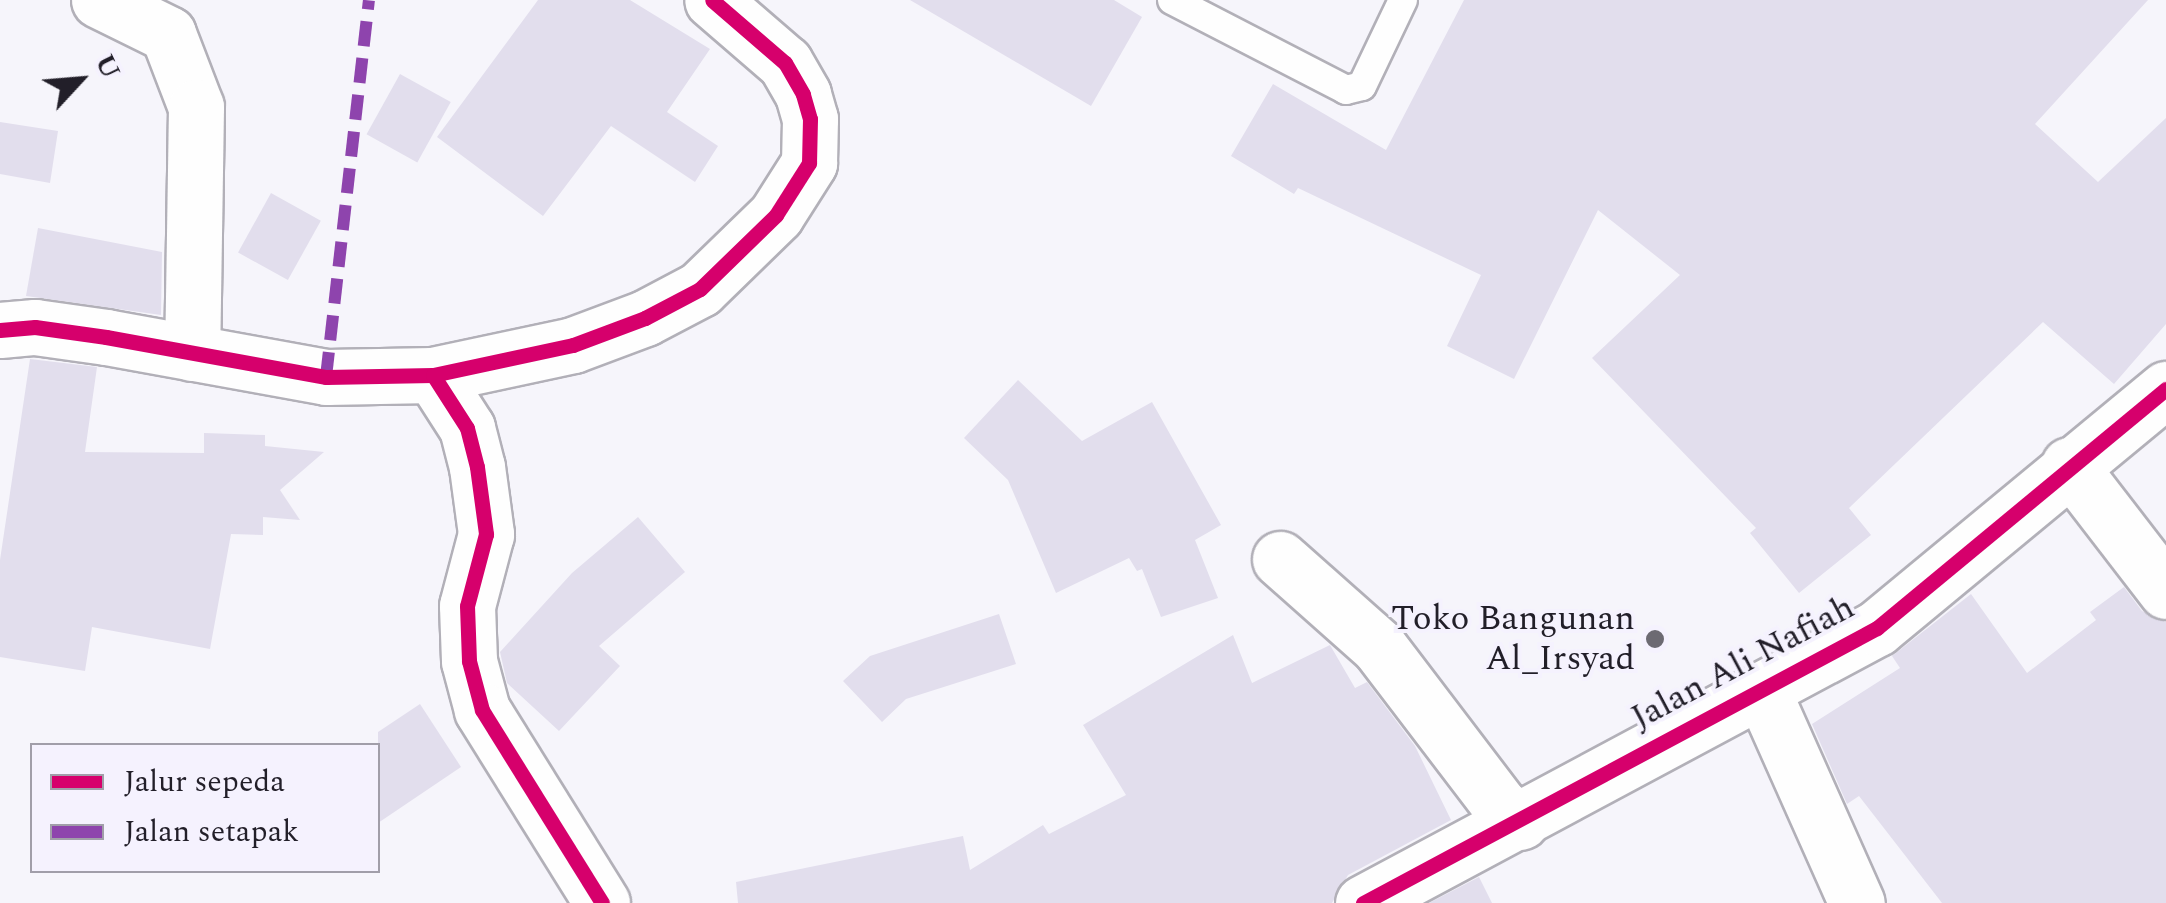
<!DOCTYPE html>
<style>
body{margin:0}
#map{position:relative;width:2166px;height:903px;overflow:hidden;background:#f6f5fb;font-family:Spectral,serif}
div>[style]{position:absolute}
.building>*{inset:0;background:#e2deed;transform-origin:0 0}
.roads{filter:drop-shadow(2px 0 #b2b0b8) drop-shadow(-2px 0 #b2b0b8) drop-shadow(0 2px #b2b0b8) drop-shadow(0 -2px #b2b0b8)}
.service>*{height:28px;margin:-14px;padding:0 14px;transform-origin:14px;border-radius:14px;background:#fefefe}
.minor>*{height:55px;margin:-27.5px;padding:0 27.5px;transform-origin:27.5px;border-radius:27.5px;background:#fefefe}
.quiet>*{height:12px;margin-top:-6px;transform-origin:0;background:repeating-linear-gradient(90deg,#8e44ad 0 25px,transparent 0 37px)}
.cycleway>*{height:15px;margin:-7.5px;padding:0 7.5px;transform-origin:7.5px;border-radius:7.5px;background:#d6006c}
.dots>*{width:28px;height:28px;translate:-50% -50%;box-sizing:border-box;border:5px solid #f5f2fe;border-radius:50%}
span{translate:-50% -50%;white-space:nowrap;text-align:center;line-height:1.15;-webkit-text-stroke:8px #f5f2fe;paint-order:stroke}
.poi-label{font-size:35px;color:#221f29}
.right{translate:-100% -50%;text-align:right}
.street-label{font-size:35px;color:#221f29}
.legend{position:absolute;left:30px;top:743px;width:350px;height:130px;box-sizing:border-box;background:#f5f2fe;border:2px solid #a19ea9;margin:0;padding:12px 18px;list-style:none;font-size:30px;color:#221f29}
.legend li{display:flex;align-items:center;gap:20px;height:50px}
.legend b{width:50px;border:2px solid #a19ea9}
.north{position:absolute;left:30px;top:30px;width:100px;height:100px;-webkit-text-stroke:8px #f5f2fe;paint-order:stroke;rotate:64deg;font-size:28px;font-weight:700;line-height:40px;text-align:center;color:#221f29}
.north::after{content:'';display:block;margin:auto;width:35px;height:45px;background:#221f29;clip-path:polygon(50% 0,100% 100%,50% 72%,0 100%)}
</style>
<div id="map">
<div class="building">
<i style="clip-path:polygon(538px 0,630px 0,710px 49px,667px 112px,718px 146px,695px 182px,611px 126px,543px 216px,437px 137px)"></i>
<i style="clip-path:polygon(910px 0,1114px 0,1142px 17px,1091px 106px)"></i>
<i style="clip-path:polygon(1464px 0,2148px 0,2035px 124px,2098px 182px,2166px 118px,2166px 324px,2114px 384px,2043px 322px,1849px 508px,1871px 535px,1799px 593px,1750px 533px,1756px 528px,1592px 358px,1680px 275px,1598px 210px,1514px 379px,1447px 346px,1481px 275px,1298px 188px,1294px 194px,1231px 156px,1273px 84px,1386px 150px)"></i>
<i style="left:400px;top:74px;width:58px;height:69px;rotate:29deg"></i>
<i style="clip-path:polygon(0 122px,58px 131px,50px 183px,0 174px)"></i>
<i style="left:271px;top:193px;width:57px;height:68px;rotate:29deg"></i>
<i style="clip-path:polygon(38px 228px,162px 252px,161px 315px,26px 296px)"></i>
<i style="clip-path:polygon(30px 359px,97px 367px,85px 452px,204px 453px,204px 433px,265px 435px,265px 446px,324px 452px,280px 490px,300px 520px,263px 517px,263px 535px,231px 534px,210px 649px,92px 627px,85px 671px,0 657px,0 560px)"></i>
<i style="clip-path:polygon(1018px 380px,1082px 441px,1152px 402px,1221px 525px,1195px 540px,1218px 598px,1161px 617px,1142px 569px,1137px 571px,1129px 558px,1056px 593px,1008px 480px,964px 438px)"></i>
<i style="clip-path:polygon(638px 517px,685px 572px,599px 646px,620px 666px,559px 731px,507px 683px,500px 652px,572px 573px)"></i>
<i style="clip-path:polygon(2124px 587px,2142px 611px,2166px 622px,2166px 903px,1942px 903px,1859px 796px,1847px 804px,1812px 724px,1900px 668px,1892px 656px,1971px 594px,2027px 673px,2096px 620px,2090px 612px)"></i>
<i style="clip-path:polygon(999px 614px,1016px 664px,906px 699px,882px 722px,843px 681px,870px 656px)"></i>
<i style="clip-path:polygon(1233px 635px,1252px 683px,1330px 645px,1355px 688px,1367px 682px,1415px 746px,1451px 820px,1348px 875px,1332px 903px,738px 903px,736px 882px,963px 836px,970px 870px,1043px 825px,1049px 834px,1126px 795px,1083px 725px)"></i>
<i style="clip-path:polygon(420px 704px,461px 767px,378px 823px,378px 732px)"></i>
<i style="clip-path:polygon(1479px 877px,1492px 903px,1429px 903px)"></i>
</div>
<div class="roads">
<div class="service">
<i style="left:1172px;top:0;width:196px;rotate:27.3deg"></i>
<i style="left:1346px;top:90px;width:16px;rotate:-14deg"></i>
<i style="left:1362px;top:86px;width:95px;rotate:-64.5deg"></i>
</div>
<div class="minor">
<i style="left:99px;top:0;width:77px;rotate:26.2deg"></i>
<i style="left:168px;top:34px;width:78px;rotate:69deg"></i>
<i style="left:196px;top:107px;width:246px;rotate:90.9deg"></i>
<i style="left:0;top:330px;width:35px;rotate:-5deg"></i>
<i style="left:35px;top:327px;width:72px;rotate:8deg"></i>
<i style="left:106px;top:337px;width:224px;rotate:10.3deg"></i>
<i style="left:326px;top:377px;width:107px;rotate:-1.1deg"></i>
<i style="left:433px;top:375px;width:63px;rotate:57.3deg"></i>
<i style="left:467px;top:428px;width:40px;rotate:75.6deg"></i>
<i style="left:477px;top:467px;width:68px;rotate:82.3deg"></i>
<i style="left:486px;top:534px;width:74px;rotate:104.8deg"></i>
<i style="left:467px;top:606px;width:55px;rotate:87.9deg"></i>
<i style="left:469px;top:661px;width:51px;rotate:75.1deg"></i>
<i style="left:482px;top:710px;width:227px;rotate:58.1deg"></i>
<i style="left:433px;top:375px;width:143px;rotate:-12.1deg"></i>
<i style="left:573px;top:345px;width:77px;rotate:-20.6deg"></i>
<i style="left:645px;top:318px;width:62px;rotate:-27.8deg"></i>
<i style="left:700px;top:289px;width:106px;rotate:-44.2deg"></i>
<i style="left:776px;top:215px;width:62px;rotate:-57.6deg"></i>
<i style="left:809px;top:163px;width:44px;rotate:-88.7deg"></i>
<i style="left:810px;top:119px;width:26px;rotate:-106deg"></i>
<i style="left:803px;top:94px;width:36px;rotate:-120deg"></i>
<i style="left:785px;top:63px;width:96px;rotate:-139.2deg"></i>
<i style="left:2069px;top:465px;width:159px;rotate:52.4deg"></i>
<i style="left:1280px;top:559px;width:132px;rotate:41.6deg"></i>
<i style="left:1379px;top:647px;width:200px;rotate:52.7deg"></i>
<i style="left:1500px;top:806px;width:26px;rotate:37deg"></i>
<i style="left:1762px;top:690px;width:233px;rotate:66deg"></i>
<i style="left:1363px;top:903px;width:583px;rotate:-28.15deg"></i>
<i style="left:1877px;top:628px;width:375px;rotate:-39.6deg"></i>
</div>
</div>
<div class="quiet">
<i style="left:326px;top:377px;width:379px;rotate:-83.5deg"></i>
</div>
<div class="cycleway">
<i style="left:0;top:330px;width:35px;rotate:-5deg"></i>
<i style="left:35px;top:327px;width:72px;rotate:8deg"></i>
<i style="left:106px;top:337px;width:224px;rotate:10.3deg"></i>
<i style="left:326px;top:377px;width:107px;rotate:-1.1deg"></i>
<i style="left:433px;top:375px;width:63px;rotate:57.3deg"></i>
<i style="left:467px;top:428px;width:40px;rotate:75.6deg"></i>
<i style="left:477px;top:467px;width:68px;rotate:82.3deg"></i>
<i style="left:486px;top:534px;width:74px;rotate:104.8deg"></i>
<i style="left:467px;top:606px;width:55px;rotate:87.9deg"></i>
<i style="left:469px;top:661px;width:51px;rotate:75.1deg"></i>
<i style="left:482px;top:710px;width:227px;rotate:58.1deg"></i>
<i style="left:433px;top:375px;width:143px;rotate:-12.1deg"></i>
<i style="left:573px;top:345px;width:77px;rotate:-20.6deg"></i>
<i style="left:645px;top:318px;width:62px;rotate:-27.8deg"></i>
<i style="left:700px;top:289px;width:106px;rotate:-44.2deg"></i>
<i style="left:776px;top:215px;width:62px;rotate:-57.6deg"></i>
<i style="left:809px;top:163px;width:44px;rotate:-88.7deg"></i>
<i style="left:810px;top:119px;width:26px;rotate:-106deg"></i>
<i style="left:803px;top:94px;width:36px;rotate:-120deg"></i>
<i style="left:785px;top:63px;width:96px;rotate:-139.2deg"></i>
<i style="left:1363px;top:903px;width:583px;rotate:-28.15deg"></i>
<i style="left:1877px;top:628px;width:375px;rotate:-39.6deg"></i>
</div>
<div class="dots">
<i style="left:1655px;top:639px;background:#6c6a72"></i>
</div>
<div class="poi-label">
<span class="right" style="left:1635px;top:639px">Toko Bangunan<br>Al_Irsyad</span>
</div>
<div class="street-label">
<span style="left:1743px;top:663px;rotate:-28deg">Jalan Ali Nafiah</span>
</div>
<ul class="legend">
<li><b style="height:12px;background:#d6006c"></b>Jalur sepeda</li>
<li><b style="height:12px;background:#8e44ad"></b>Jalan setapak</li>
</ul>
<div class="north">U</div>
</div>
